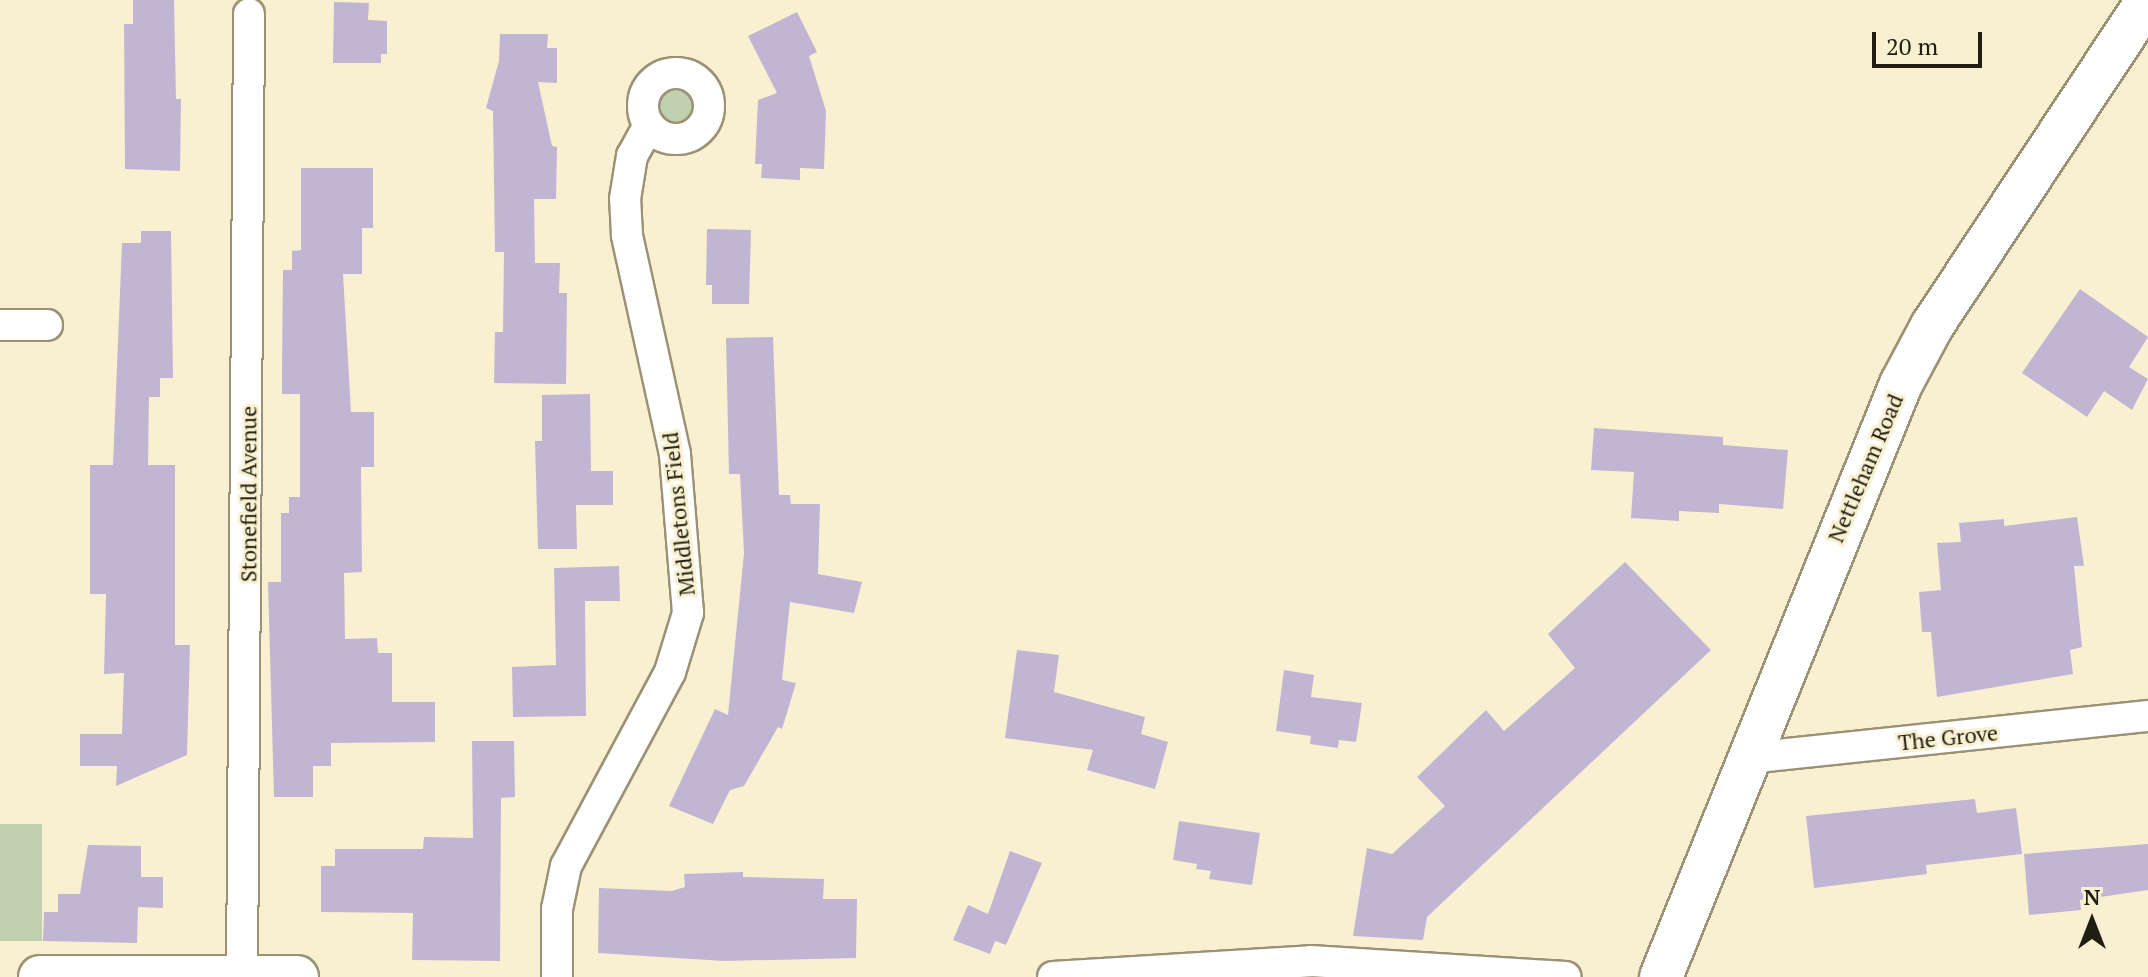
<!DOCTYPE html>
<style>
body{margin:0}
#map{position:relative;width:2148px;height:977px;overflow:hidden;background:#f9f0d1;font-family:"PT Serif",serif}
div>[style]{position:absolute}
.green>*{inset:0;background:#c1d1b0;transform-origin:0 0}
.round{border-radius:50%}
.building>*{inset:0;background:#c0b6d3}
.roads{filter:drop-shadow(2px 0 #9b9275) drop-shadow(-2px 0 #9b9275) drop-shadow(0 2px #9b9275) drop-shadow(0 -2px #9b9275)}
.street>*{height:30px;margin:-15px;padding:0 15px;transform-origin:15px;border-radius:15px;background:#fff}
.street>.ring{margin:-15px;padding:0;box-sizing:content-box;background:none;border:30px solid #fff;border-radius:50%}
.secondary>*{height:42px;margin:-21px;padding:0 21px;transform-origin:21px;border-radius:21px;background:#fff}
span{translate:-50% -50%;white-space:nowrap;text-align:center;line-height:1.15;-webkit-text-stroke:6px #f9f0d1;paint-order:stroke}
.street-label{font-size:22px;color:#201d11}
.north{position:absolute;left:2052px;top:881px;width:80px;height:80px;-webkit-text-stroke:6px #f9f0d1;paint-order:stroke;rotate:0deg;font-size:22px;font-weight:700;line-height:32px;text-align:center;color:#201d11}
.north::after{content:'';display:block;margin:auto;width:28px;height:36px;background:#201d11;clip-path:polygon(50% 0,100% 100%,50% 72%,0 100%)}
.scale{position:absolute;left:1872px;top:32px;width:110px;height:36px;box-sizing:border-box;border:4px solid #201d11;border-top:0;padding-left:10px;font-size:24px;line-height:28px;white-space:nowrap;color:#201d11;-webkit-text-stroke:6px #f9f0d1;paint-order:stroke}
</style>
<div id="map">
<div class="green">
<i class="round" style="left:652px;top:82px;width:48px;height:48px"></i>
<i style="left:0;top:824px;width:42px;height:117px"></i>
</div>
<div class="building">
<i style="clip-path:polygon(133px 0,174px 0,176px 99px,181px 99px,180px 171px,125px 169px,124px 24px,133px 24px)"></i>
<i style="clip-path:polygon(334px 2px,369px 3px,368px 20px,387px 21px,387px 54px,381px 54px,381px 63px,333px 63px)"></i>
<i style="clip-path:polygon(797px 12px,817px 52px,809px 56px,826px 111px,824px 169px,800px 168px,800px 180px,761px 178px,762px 164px,755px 164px,758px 100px,777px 93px,748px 36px)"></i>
<i style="clip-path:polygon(500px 34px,548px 34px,547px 48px,557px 48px,557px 83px,538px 82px,552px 146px,557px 147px,556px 199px,534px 199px,535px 263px,560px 263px,559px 293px,567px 293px,566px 384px,494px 383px,495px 332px,503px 332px,504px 252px,495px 252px,493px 111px,486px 108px,499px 61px)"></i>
<i style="clip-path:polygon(301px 168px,373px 168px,373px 228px,362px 228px,362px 274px,343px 274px,351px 412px,374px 412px,374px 467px,361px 467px,362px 572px,344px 573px,345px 639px,377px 638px,378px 653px,392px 653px,392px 702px,435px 702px,435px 742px,331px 743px,331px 766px,313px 766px,313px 797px,274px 797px,268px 582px,281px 582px,281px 513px,289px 513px,289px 497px,300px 497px,300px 394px,282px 394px,282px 366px,283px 270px,292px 270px,292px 251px,301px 250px)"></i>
<i style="clip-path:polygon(707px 229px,751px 230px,749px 304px,712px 304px,712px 285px,706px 285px)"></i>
<i style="clip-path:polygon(141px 231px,171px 231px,173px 378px,160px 378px,160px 397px,149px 397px,148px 465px,175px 465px,175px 645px,190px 645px,187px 755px,116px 786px,117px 766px,80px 766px,80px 734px,122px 734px,124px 673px,104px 674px,106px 594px,90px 594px,90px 465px,113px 465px,122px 243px,141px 243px)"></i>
<i style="clip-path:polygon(2080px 289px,2148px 337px,2129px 367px,2148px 379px,2132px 410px,2104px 391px,2087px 417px,2022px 373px)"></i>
<i style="clip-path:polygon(773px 337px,779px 495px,790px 495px,791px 504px,820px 504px,818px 574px,862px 582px,854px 613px,790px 602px,782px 680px,796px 683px,782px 729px,778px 727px,744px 786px,730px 790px,713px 824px,669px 806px,715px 709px,728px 715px,744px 553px,740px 474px,729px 474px,726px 338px)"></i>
<i style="clip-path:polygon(590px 394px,591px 471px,613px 471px,613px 505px,576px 505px,577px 549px,538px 549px,535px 441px,542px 441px,542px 395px)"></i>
<i style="clip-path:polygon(1594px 428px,1723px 437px,1723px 445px,1788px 450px,1783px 509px,1719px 504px,1719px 513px,1679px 511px,1679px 521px,1631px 518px,1634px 472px,1591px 470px)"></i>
<i style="clip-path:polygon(2077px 517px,2084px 566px,2074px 566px,2082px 647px,2070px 650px,2073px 674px,1937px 697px,1931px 632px,1922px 632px,1919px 592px,1941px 590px,1937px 543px,1961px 542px,1959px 523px,2004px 519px,2004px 526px)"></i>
<i style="clip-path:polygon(1625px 562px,1711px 650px,1427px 917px,1423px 940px,1353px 936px,1367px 848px,1392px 854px,1445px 806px,1417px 777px,1486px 710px,1504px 731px,1575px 668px,1548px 634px)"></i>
<i style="clip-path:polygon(619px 566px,620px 601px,585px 601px,586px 716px,513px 717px,512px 667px,556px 665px,554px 568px)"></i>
<i style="clip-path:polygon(1017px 650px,1059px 655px,1054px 692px,1145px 717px,1141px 734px,1168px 742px,1155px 789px,1087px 770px,1093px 750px,1005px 738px)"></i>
<i style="clip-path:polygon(1284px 670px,1314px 675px,1311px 697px,1362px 703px,1356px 742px,1339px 740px,1338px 748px,1310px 744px,1311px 736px,1276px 731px)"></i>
<i style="clip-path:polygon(472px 741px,514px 741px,515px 797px,501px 798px,500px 961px,412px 960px,413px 913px,321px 912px,321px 866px,335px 866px,335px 849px,423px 849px,424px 837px,473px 838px)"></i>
<i style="clip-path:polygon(1975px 799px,1977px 813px,2016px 808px,2022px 854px,1926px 865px,1927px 874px,1814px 888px,1806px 816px)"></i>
<i style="clip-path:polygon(1179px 821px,1260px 833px,1252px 885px,1209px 879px,1211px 871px,1196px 869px,1197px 864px,1173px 860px)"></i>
<i style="clip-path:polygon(2148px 844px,2148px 890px,2080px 900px,2081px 910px,2029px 915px,2024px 854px)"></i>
<i style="clip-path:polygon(88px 845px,141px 846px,141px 877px,163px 877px,163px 908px,138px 907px,137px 943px,43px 941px,44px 912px,58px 912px,58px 894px,80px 894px)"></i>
<i style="clip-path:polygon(1010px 851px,1042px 863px,1006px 945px,995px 941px,990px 954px,953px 940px,968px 905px,988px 914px)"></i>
<i style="clip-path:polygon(743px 872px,743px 877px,824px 879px,823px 899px,857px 899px,856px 958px,724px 961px,598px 953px,599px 888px,672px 891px,685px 887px,684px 874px)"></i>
</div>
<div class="roads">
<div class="street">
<i class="ring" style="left:643px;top:73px;width:36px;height:36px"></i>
<i style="left:0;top:325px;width:47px"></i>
<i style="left:1748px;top:758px;width:402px;rotate:-6deg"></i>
<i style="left:242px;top:975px;width:961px;rotate:-89.58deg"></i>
<i style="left:557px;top:977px;width:68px;rotate:-90deg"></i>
<i style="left:557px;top:909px;width:44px;rotate:-78.2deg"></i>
<i style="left:566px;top:866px;width:220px;rotate:-61.8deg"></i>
<i style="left:670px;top:672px;width:62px;rotate:-73deg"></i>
<i style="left:688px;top:613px;width:160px;rotate:-94.7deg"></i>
<i style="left:675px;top:454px;width:224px;rotate:-102.4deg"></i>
<i style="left:627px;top:235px;width:36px;rotate:-93deg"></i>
<i style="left:625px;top:199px;width:44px;rotate:-80.8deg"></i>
<i style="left:632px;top:156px;width:35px;rotate:-61deg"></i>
<i style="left:1053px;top:977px;width:258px;rotate:-3.5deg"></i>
<i style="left:1311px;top:961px;width:255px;rotate:3.6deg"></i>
</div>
<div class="secondary">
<i style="left:40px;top:977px;width:257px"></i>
<i style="left:1661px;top:977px;width:640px;rotate:-67.97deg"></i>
<i style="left:1901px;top:384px;width:66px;rotate:-61.9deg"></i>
<i style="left:1932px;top:326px;width:391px;rotate:-56.5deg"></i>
</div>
</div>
<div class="street-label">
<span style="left:1865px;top:468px;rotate:-67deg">Nettleham Road</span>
<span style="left:248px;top:494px;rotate:-90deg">Stonefield Avenue</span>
<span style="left:678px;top:514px;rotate:-96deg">Middletons Field</span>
<span style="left:1948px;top:737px;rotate:-6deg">The Grove</span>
</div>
<div class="north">N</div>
<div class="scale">20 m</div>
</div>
